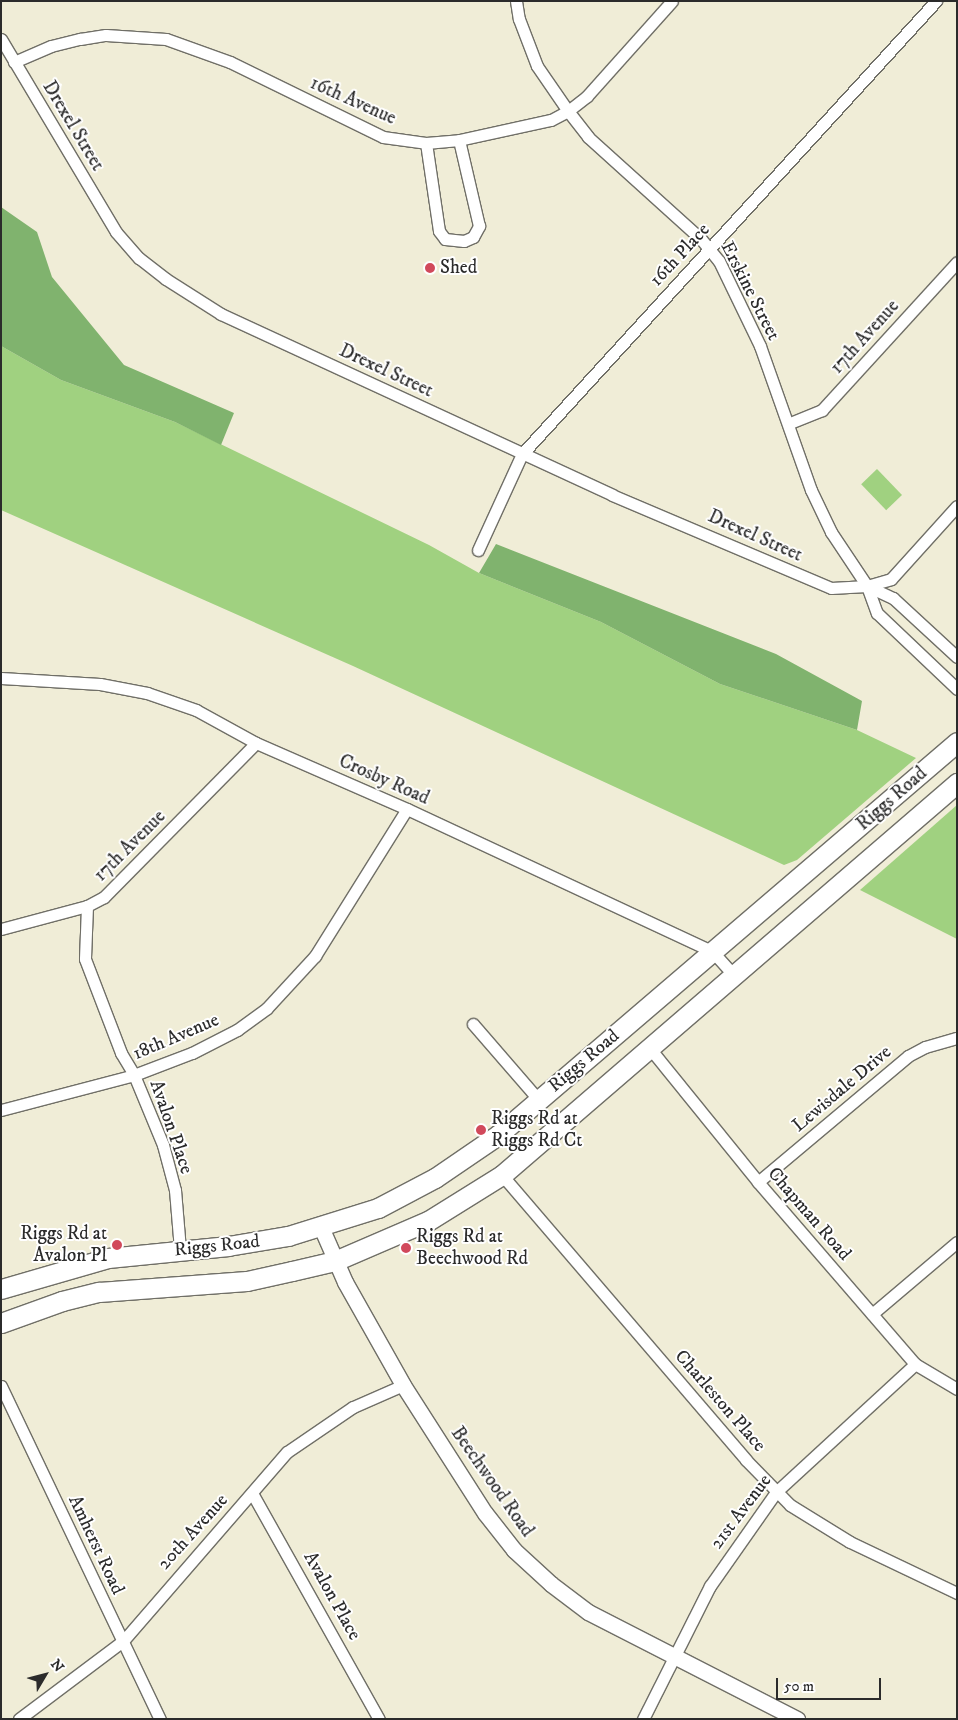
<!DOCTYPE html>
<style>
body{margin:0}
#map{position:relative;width:958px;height:1720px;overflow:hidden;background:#f0edd7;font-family:"IM FELL DW Pica",serif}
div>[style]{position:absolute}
.green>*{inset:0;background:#a0d180;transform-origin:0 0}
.forest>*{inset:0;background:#80b36e}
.roads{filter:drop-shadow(1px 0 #706f67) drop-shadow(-1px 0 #706f67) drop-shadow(0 1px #706f67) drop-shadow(0 -1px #706f67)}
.minor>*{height:11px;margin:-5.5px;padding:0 5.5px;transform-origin:5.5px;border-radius:5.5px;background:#fff}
.tertiary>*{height:15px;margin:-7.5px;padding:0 7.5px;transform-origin:7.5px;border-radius:7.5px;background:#fff}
.primary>*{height:19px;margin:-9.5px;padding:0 9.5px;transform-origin:9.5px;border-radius:9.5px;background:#fff}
.dots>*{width:14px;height:14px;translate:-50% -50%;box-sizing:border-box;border:2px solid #fff;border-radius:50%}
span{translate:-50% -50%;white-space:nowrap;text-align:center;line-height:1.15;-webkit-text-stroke:4px #fff;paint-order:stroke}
.street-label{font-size:19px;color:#2b2b2b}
.poi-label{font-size:19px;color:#2b2b2b}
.left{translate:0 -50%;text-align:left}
.right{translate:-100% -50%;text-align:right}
.frame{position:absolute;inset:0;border:2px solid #2b2b2b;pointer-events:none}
.north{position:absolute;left:20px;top:1650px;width:50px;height:50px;-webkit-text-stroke:4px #fff;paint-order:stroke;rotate:53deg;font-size:14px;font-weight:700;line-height:20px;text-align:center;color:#2b2b2b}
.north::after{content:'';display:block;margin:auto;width:18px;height:22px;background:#2b2b2b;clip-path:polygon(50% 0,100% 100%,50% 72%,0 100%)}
.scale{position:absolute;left:776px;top:1678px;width:105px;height:22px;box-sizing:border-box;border:2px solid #2b2b2b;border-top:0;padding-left:6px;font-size:15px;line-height:18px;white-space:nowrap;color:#2b2b2b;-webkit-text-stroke:4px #fff;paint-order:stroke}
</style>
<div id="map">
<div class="green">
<i style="clip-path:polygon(1px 346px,61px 380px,175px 422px,429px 545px,479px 573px,601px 622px,720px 684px,857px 730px,916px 758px,797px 860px,784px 865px,353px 666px,1px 510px)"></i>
<i style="left:877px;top:469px;width:36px;height:22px;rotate:46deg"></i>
<i style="clip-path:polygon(957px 805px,957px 939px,860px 890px)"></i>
</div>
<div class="forest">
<i style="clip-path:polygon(1px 207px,37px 232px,52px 277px,124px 365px,234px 413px,221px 445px,175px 422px,61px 380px,1px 346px)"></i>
<i style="clip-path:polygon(496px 544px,776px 654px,862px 701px,857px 730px,720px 684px,601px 622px,479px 573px)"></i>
</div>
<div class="roads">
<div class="minor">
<i style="left:516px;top:1px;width:18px;rotate:81deg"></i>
<i style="left:519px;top:19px;width:50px;rotate:69deg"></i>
<i style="left:537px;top:66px;width:55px;rotate:55.4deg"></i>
<i style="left:568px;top:111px;width:33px;rotate:52deg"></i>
<i style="left:588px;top:137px;width:152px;rotate:42.1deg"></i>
<i style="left:701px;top:239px;width:28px;rotate:51deg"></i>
<i style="left:719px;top:261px;width:94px;rotate:64.2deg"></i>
<i style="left:760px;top:346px;width:153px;rotate:70.5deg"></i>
<i style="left:811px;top:490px;width:47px;rotate:64.5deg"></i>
<i style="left:831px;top:532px;width:65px;rotate:56.3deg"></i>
<i style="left:867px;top:586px;width:29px;rotate:70deg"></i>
<i style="left:877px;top:613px;width:110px;rotate:43.5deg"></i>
<i style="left:1px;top:39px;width:225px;rotate:59.2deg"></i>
<i style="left:116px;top:232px;width:35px;rotate:49deg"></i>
<i style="left:139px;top:258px;width:34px;rotate:38deg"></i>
<i style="left:166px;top:279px;width:65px;rotate:32.5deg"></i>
<i style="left:221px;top:314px;width:431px;rotate:24.8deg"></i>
<i style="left:612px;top:495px;width:238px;rotate:23deg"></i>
<i style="left:831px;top:588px;width:36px;rotate:-3deg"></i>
<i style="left:867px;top:586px;width:29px;rotate:25deg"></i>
<i style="left:893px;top:598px;width:87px;rotate:42.7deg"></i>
<i style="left:14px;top:62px;width:40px;rotate:-23.4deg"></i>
<i style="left:51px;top:46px;width:30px;rotate:-14deg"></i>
<i style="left:80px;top:39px;width:26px;rotate:-9deg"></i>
<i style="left:106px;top:35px;width:60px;rotate:3.8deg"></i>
<i style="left:166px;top:39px;width:68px;rotate:19.8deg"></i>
<i style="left:230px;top:62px;width:170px;rotate:26.1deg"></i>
<i style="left:383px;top:137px;width:43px;rotate:7.9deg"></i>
<i style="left:426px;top:143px;width:33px;rotate:-5deg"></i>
<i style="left:459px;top:140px;width:94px;rotate:-12.3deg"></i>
<i style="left:551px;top:120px;width:19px;rotate:-28deg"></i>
<i style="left:568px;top:111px;width:24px;rotate:-38deg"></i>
<i style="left:587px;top:96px;width:127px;rotate:-48.2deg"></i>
<i style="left:426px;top:143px;width:89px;rotate:81.6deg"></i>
<i style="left:439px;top:231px;width:10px;rotate:53deg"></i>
<i style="left:445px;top:239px;width:19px;rotate:6deg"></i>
<i style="left:464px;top:241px;width:10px;rotate:-24deg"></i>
<i style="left:473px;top:237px;width:13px;rotate:-61deg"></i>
<i style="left:479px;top:226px;width:88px;rotate:-103.1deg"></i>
<i style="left:790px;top:423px;width:35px;rotate:-22deg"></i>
<i style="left:822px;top:410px;width:200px;rotate:-47.6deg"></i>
<i style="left:478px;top:550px;width:106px;rotate:-65.4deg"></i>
<i style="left:522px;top:454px;width:614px;rotate:-47.58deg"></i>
<i style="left:867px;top:586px;width:25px;rotate:-16deg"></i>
<i style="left:891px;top:579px;width:98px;rotate:-47.9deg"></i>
<i style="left:1px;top:678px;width:99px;rotate:3.5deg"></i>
<i style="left:100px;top:684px;width:48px;rotate:10.8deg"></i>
<i style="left:147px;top:693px;width:52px;rotate:19.1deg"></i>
<i style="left:196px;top:710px;width:68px;rotate:28.8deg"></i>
<i style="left:256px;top:743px;width:165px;rotate:23.6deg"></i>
<i style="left:407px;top:809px;width:336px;rotate:25deg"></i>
<i style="left:712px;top:951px;width:30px;rotate:48deg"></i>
<i style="left:87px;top:906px;width:53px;rotate:92.2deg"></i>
<i style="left:85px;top:959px;width:101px;rotate:69deg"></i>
<i style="left:121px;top:1053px;width:26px;rotate:59deg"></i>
<i style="left:134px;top:1075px;width:76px;rotate:67.5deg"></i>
<i style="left:163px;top:1145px;width:47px;rotate:75.1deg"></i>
<i style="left:175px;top:1190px;width:60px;rotate:85.2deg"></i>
<i style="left:1px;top:929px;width:89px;rotate:-15deg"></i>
<i style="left:87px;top:906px;width:19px;rotate:-28deg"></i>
<i style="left:104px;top:897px;width:216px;rotate:-45.4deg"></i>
<i style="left:473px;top:1024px;width:99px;rotate:49.1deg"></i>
<i style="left:648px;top:1046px;width:175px;rotate:51deg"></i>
<i style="left:758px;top:1182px;width:240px;rotate:49.2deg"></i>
<i style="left:915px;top:1364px;width:49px;rotate:30.8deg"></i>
<i style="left:1px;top:1110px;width:138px;rotate:-14.7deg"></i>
<i style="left:134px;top:1075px;width:62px;rotate:-20.8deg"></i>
<i style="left:192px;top:1053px;width:51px;rotate:-27.1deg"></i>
<i style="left:237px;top:1030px;width:37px;rotate:-36deg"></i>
<i style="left:267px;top:1008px;width:71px;rotate:-47.3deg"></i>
<i style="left:315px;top:956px;width:173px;rotate:-58deg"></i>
<i style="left:502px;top:1175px;width:375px;rotate:49.4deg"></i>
<i style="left:746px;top:1460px;width:63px;rotate:45.6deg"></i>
<i style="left:790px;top:1505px;width:70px;rotate:31.7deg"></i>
<i style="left:850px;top:1542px;width:119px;rotate:25.5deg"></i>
<i style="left:758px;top:1182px;width:196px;rotate:-40deg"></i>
<i style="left:908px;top:1056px;width:19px;rotate:-28deg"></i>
<i style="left:925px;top:1047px;width:33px;rotate:-16deg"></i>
<i style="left:872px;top:1314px;width:111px;rotate:-40.3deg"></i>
<i style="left:1px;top:1386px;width:369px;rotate:64.5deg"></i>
<i style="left:252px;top:1493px;width:259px;rotate:60.7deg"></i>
<i style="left:19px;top:1719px;width:130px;rotate:-36.9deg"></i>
<i style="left:123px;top:1641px;width:250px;rotate:-49.1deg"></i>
<i style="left:287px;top:1452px;width:80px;rotate:-34.3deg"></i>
<i style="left:353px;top:1407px;width:55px;rotate:-23.7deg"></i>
<i style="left:643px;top:1719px;width:149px;rotate:-63.3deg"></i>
<i style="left:710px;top:1586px;width:115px;rotate:-54.9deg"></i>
<i style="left:776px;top:1492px;width:189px;rotate:-42.6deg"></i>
</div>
<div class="tertiary">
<i style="left:321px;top:1227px;width:60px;rotate:66.4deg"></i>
<i style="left:345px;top:1282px;width:118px;rotate:60.6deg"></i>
<i style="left:403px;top:1385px;width:152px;rotate:57.4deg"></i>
<i style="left:485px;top:1513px;width:47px;rotate:51.9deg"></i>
<i style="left:514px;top:1550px;width:50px;rotate:42.6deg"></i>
<i style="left:551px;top:1584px;width:46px;rotate:37.1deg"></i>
<i style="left:588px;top:1612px;width:235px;rotate:27.1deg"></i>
</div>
<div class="primary">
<i style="left:1px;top:1289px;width:111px;rotate:-16.2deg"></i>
<i style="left:108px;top:1258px;width:121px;rotate:-5.7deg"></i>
<i style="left:228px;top:1246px;width:61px;rotate:-9.5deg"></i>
<i style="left:288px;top:1236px;width:94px;rotate:-17.3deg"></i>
<i style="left:378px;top:1208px;width:64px;rotate:-27.8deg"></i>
<i style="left:435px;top:1178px;width:76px;rotate:-34.3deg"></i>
<i style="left:498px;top:1135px;width:604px;rotate:-40.57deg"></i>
<i style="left:1px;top:1323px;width:65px;rotate:-19.8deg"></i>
<i style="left:62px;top:1301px;width:38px;rotate:-14deg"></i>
<i style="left:99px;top:1292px;width:148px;rotate:-4.3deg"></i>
<i style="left:247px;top:1281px;width:46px;rotate:-12.5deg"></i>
<i style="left:292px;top:1271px;width:44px;rotate:-13.1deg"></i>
<i style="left:335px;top:1261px;width:101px;rotate:-23.3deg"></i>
<i style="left:428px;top:1221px;width:87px;rotate:-31.9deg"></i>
<i style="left:502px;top:1175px;width:601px;rotate:-40.75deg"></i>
</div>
</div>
<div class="dots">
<i style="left:430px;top:268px;background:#d1495b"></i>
<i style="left:481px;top:1130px;background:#d1495b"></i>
<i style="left:117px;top:1245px;background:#d1495b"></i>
<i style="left:406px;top:1248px;background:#d1495b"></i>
</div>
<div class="street-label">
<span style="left:353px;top:101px;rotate:24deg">16th Avenue</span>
<span style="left:73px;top:126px;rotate:59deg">Drexel Street</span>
<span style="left:680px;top:255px;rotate:-47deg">16th Place</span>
<span style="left:750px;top:291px;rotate:63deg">Erskine Street</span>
<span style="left:865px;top:337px;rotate:-48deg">17th Avenue</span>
<span style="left:386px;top:371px;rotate:25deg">Drexel Street</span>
<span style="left:755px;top:536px;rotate:24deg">Drexel Street</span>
<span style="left:384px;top:780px;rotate:24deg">Crosby Road</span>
<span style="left:892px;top:799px;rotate:-41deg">Riggs Road</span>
<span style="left:130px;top:846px;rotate:-45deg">17th Avenue</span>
<span style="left:176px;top:1037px;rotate:-23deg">18th Avenue</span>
<span style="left:584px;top:1061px;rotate:-40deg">Riggs Road</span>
<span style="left:842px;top:1089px;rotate:-40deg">Lewisdale Drive</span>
<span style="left:171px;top:1127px;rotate:71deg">Avalon Place</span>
<span style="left:809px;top:1214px;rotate:49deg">Chapman Road</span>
<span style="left:217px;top:1246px;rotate:-6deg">Riggs Road</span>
<span style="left:720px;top:1401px;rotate:49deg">Charleston Place</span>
<span style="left:492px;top:1482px;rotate:55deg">Beechwood Road</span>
<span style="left:741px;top:1512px;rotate:-53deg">21st Avenue</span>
<span style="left:193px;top:1532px;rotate:-48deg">20th Avenue</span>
<span style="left:96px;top:1545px;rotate:65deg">Amherst Road</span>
<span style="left:332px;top:1596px;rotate:61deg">Avalon Place</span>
</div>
<div class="poi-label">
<span class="left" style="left:440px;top:268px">Shed</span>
<span class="left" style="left:491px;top:1130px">Riggs Rd at<br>Riggs Rd Ct</span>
<span class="right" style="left:107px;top:1245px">Riggs Rd at<br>Avalon Pl</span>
<span class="left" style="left:416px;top:1248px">Riggs Rd at<br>Beechwood Rd</span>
</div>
<div class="frame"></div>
<div class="north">N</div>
<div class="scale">50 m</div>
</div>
